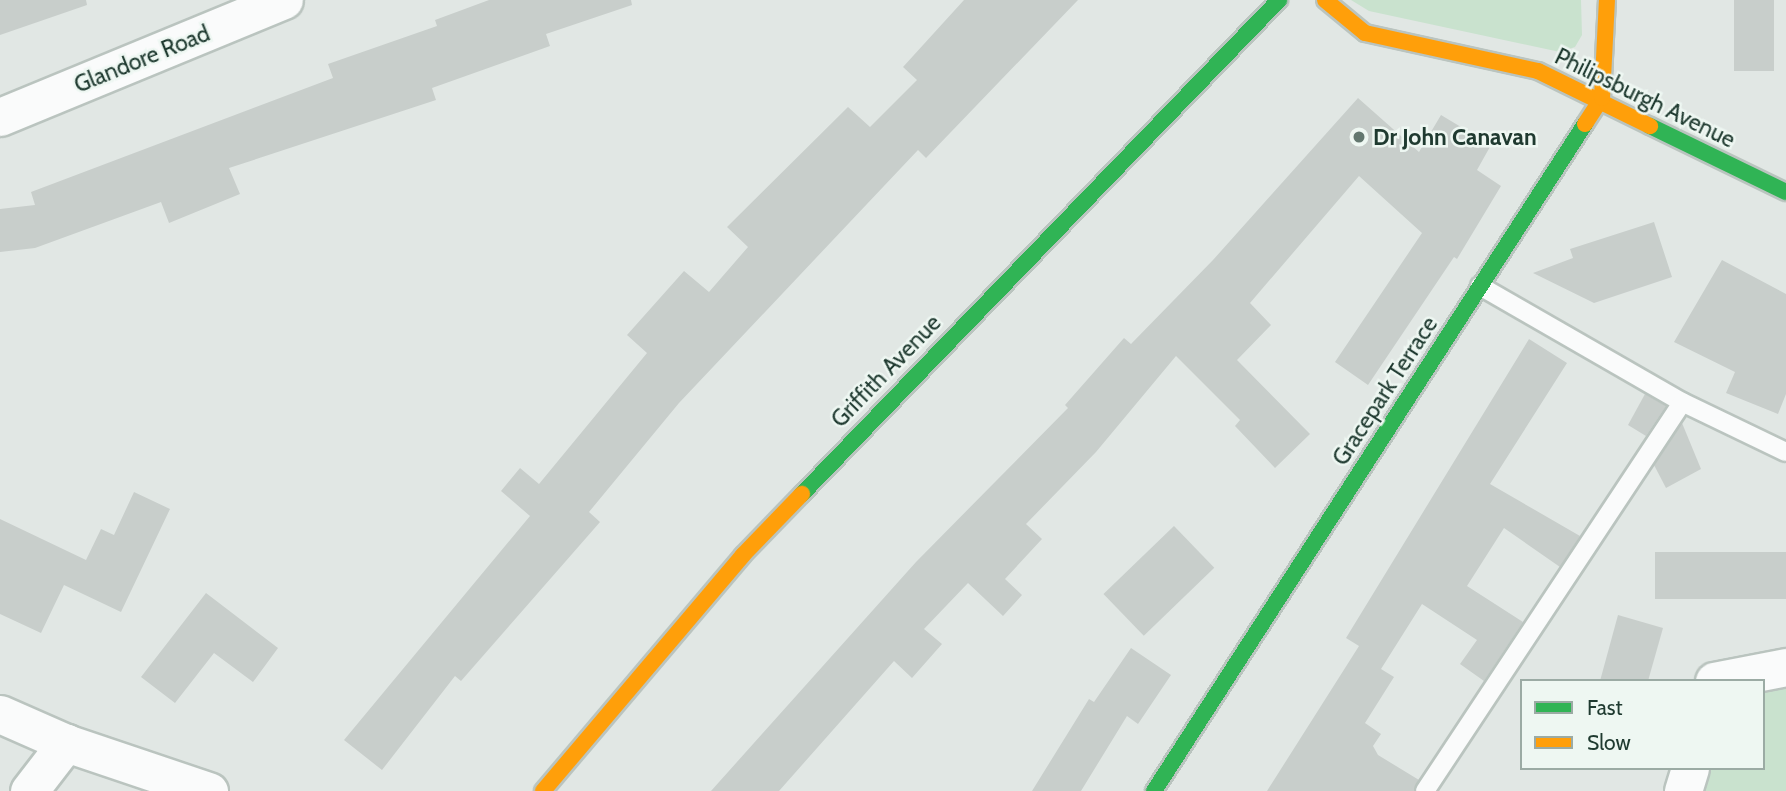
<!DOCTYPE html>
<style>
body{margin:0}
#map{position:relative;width:1786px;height:791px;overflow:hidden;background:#e1e7e4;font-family:Cabin,sans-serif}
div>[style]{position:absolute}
.green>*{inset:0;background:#c9e2ce}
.building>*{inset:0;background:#c8cecb;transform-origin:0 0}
.roads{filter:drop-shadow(2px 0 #bac4bf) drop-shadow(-2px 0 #bac4bf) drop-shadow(0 2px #bac4bf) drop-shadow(0 -2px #bac4bf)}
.lane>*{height:18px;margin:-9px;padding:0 9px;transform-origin:9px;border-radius:9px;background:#fafbfb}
.street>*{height:37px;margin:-18.5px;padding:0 18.5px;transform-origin:18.5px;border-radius:18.5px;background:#fafbfb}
.fast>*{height:16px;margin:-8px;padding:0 8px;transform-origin:8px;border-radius:8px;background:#30b455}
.slow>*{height:16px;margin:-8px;padding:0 8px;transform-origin:8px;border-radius:8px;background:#ff9f0a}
.dots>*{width:19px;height:19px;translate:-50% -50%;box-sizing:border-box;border:4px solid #eef7f2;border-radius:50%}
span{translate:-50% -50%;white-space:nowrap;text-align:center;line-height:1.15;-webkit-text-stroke:5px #eef7f2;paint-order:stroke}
.street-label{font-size:23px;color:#1f3a30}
.poi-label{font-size:23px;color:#1f3a30;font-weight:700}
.left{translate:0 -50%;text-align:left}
.legend{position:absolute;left:1520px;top:679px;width:245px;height:91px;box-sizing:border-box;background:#eef7f2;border:2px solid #9baba4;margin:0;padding:9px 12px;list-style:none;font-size:21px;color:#1f3a30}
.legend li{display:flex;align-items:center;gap:14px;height:35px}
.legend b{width:35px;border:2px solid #9baba4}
</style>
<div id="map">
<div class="green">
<i style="clip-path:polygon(1351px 0,1581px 0,1582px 35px,1575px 47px,1560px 52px,1369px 11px)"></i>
<i style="clip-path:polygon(1786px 681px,1786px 791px,1700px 791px,1706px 768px,1763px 768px,1763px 685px)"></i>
</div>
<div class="building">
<i style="clip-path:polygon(0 0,86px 0,87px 5px,0 35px)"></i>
<i style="clip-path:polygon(489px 0,631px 0,632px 5px,546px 34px,550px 46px,432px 88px,436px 100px,229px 168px,240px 194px,169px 223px,161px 202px,35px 248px,0 252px,0 209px,35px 205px,31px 192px,333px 78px,328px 64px,437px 26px,435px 20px)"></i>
<i style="clip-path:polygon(964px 0,1078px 0,926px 158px,918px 150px,679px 403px,589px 512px,600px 522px,461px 681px,455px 676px,382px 770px,344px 740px,530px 516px,501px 491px,520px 468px,539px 484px,647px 353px,627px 335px,684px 271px,709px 292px,748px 247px,727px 227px,848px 107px,870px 127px,917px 80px,903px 67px)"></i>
<i style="left:1734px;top:0;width:40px;height:71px"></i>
<i style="clip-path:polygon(1358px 98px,1419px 152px,1441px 115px,1491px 145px,1477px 170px,1501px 186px,1457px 259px,1454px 257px,1368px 385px,1335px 362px,1422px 233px,1359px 176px,1250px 303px,1271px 325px,1237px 360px,1310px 434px,1275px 468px,1235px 426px,1240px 420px,1176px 356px,1096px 452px,1026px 524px,1042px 539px,1005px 579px,1022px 595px,1003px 616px,968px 583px,924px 629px,942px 644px,912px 678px,894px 661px,779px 791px,711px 791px,916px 562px,1068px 408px,1065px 405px,1124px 338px,1131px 344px,1213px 260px)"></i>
<i style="clip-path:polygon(1654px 222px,1672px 277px,1594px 303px,1533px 273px,1573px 258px,1570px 249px)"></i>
<i style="clip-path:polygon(1722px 260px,1786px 294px,1786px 394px,1778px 414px,1726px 393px,1735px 372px,1674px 342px)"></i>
<i style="clip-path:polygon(1529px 339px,1567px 363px,1490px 484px,1580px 536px,1560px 567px,1504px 528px,1467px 586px,1523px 622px,1484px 681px,1460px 664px,1477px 640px,1422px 604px,1381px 669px,1394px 677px,1365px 723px,1381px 734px,1373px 746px,1378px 755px,1419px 780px,1414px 791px,1267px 791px,1359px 646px,1346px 638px)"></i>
<i style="clip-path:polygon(1645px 394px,1666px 406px,1646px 436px,1628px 425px)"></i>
<i style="clip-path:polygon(1682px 423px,1701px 469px,1666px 488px,1654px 465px)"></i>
<i style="clip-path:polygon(134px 492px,170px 509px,121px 612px,64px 585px,41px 633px,0 614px,0 519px,86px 560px,101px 529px,114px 535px)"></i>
<i style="left:1174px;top:526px;width:58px;height:98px;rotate:46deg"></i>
<i style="left:1786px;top:552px;width:47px;height:131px;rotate:90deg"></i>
<i style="clip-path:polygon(206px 593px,278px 648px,253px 682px,214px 653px,175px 703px,141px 677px)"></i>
<i style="clip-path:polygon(1618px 615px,1663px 628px,1648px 681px,1600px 681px)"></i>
<i style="clip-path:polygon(1131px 648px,1171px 675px,1138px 724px,1127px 716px,1081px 791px,1032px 791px,1089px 699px,1094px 702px)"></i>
</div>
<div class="roads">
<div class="lane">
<i style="left:1480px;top:286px;width:233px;rotate:29.9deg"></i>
<i style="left:1682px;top:402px;width:115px;rotate:25.7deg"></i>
<i style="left:1425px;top:791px;width:466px;rotate:-56.5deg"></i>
</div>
<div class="street">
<i style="left:0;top:117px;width:307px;rotate:-22.4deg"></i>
<i style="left:1714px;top:681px;width:73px;rotate:-11deg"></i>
<i style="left:0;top:714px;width:72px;rotate:23.7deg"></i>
<i style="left:66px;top:743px;width:151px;rotate:18.6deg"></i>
<i style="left:29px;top:791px;width:61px;rotate:-52.4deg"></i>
<i style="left:1683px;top:791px;width:24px;rotate:-73deg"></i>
</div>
<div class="fast">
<i style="left:1650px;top:126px;width:151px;rotate:25.9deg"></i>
<i style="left:802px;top:494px;width:687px;rotate:-46deg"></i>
<i style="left:1154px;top:791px;width:794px;rotate:-57.13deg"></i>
</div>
<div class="slow">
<i style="left:1325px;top:0;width:52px;rotate:39.5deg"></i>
<i style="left:1365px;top:33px;width:177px;rotate:12.4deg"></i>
<i style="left:1538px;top:71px;width:125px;rotate:26.2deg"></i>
<i style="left:1585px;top:124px;width:31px;rotate:-57deg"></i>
<i style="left:1602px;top:98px;width:98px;rotate:-87.1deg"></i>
<i style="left:543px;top:791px;width:309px;rotate:-49.7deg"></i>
<i style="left:743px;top:555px;width:85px;rotate:-46deg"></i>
</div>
</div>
<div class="dots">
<i style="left:1359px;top:137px;background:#63776f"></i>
</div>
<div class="street-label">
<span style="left:142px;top:59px;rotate:-22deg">Glandore Road</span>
<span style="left:1645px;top:98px;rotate:26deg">Philipsburgh Avenue</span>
<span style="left:886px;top:371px;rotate:-46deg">Griffith Avenue</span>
<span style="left:1385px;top:391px;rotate:-57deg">Gracepark Terrace</span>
</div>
<div class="poi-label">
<span class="left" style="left:1373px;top:137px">Dr John Canavan</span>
</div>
<ul class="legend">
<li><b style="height:9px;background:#30b455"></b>Fast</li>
<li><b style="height:9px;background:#ff9f0a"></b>Slow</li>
</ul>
</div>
